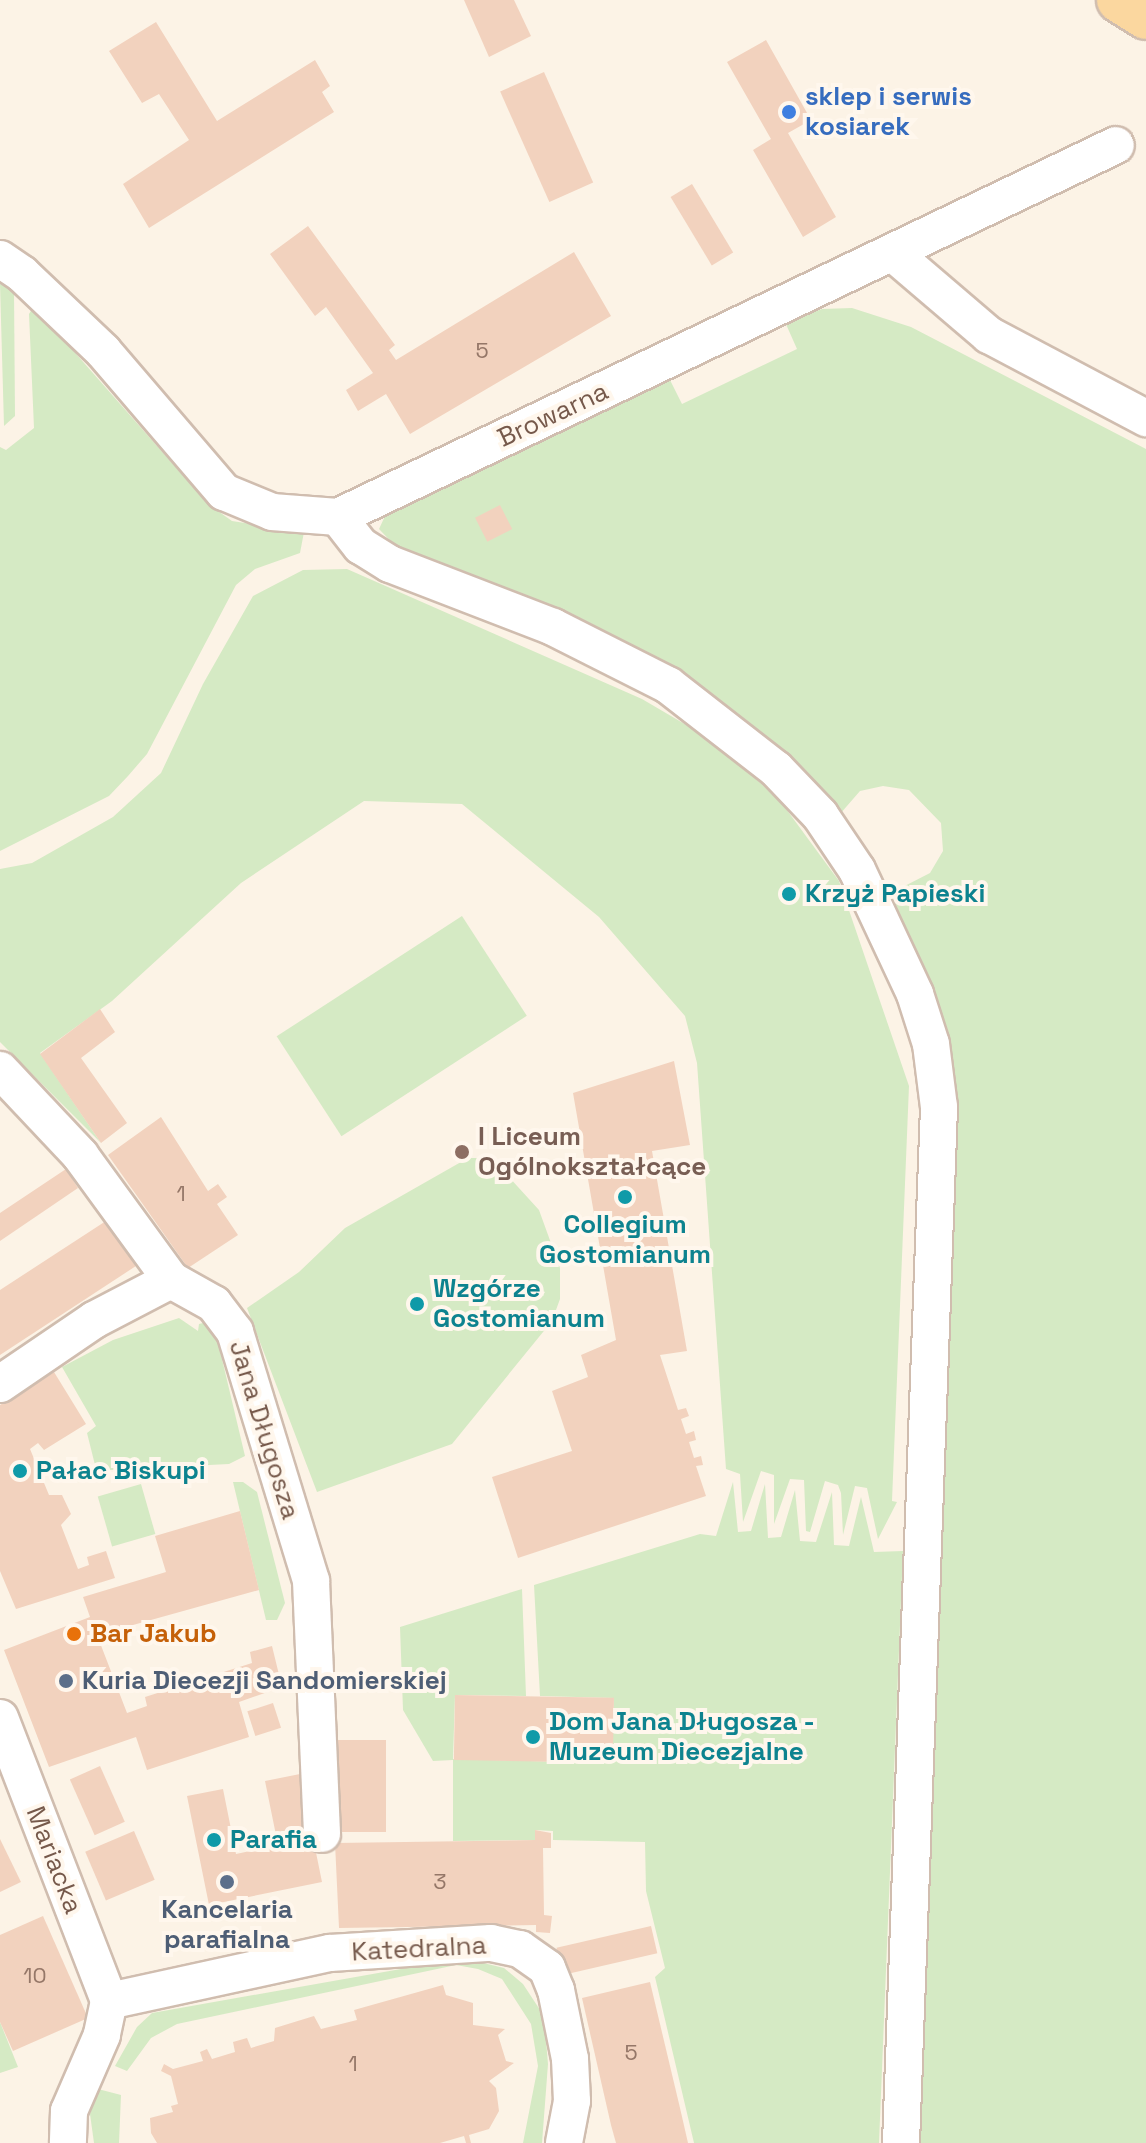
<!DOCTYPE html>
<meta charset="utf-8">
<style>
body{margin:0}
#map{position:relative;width:1146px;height:2143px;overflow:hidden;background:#fcf3e6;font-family:"Space Grotesk",sans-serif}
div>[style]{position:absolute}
.green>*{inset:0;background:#d5eac4;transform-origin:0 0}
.building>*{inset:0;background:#f2d2be;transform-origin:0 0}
.roads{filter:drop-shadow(2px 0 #d0bdaf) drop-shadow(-2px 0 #d0bdaf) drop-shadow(0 2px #d0bdaf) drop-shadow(0 -2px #d0bdaf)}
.street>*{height:36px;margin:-18px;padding:0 18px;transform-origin:18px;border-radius:18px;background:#fff}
.primary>*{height:44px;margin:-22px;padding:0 22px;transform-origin:22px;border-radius:22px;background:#fbd79f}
.dots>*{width:22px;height:22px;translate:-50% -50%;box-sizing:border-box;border:4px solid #fff7ed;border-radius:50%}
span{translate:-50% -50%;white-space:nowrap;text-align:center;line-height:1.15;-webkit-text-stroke:8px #fff7ed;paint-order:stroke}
.number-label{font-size:22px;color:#957768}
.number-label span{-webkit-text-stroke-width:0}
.shop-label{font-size:26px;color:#366cbe;font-weight:700}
.left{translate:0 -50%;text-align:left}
.street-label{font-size:26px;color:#76594b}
.culture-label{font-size:26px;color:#0d838f;font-weight:700}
.education-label{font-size:26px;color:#785e54;font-weight:700}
.food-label{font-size:26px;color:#c56008;font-weight:700}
.service-label{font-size:26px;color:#4e5e75;font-weight:700}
</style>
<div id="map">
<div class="green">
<i style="clip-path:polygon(0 284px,14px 291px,15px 416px,4px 426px)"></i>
<i style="clip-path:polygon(34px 306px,208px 504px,232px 521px,304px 532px,300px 553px,255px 569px,236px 585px,147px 754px,128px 776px,109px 796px,0 851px,0 447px,6px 450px,34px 428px,29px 314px)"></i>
<i style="clip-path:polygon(852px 308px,911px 327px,1146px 449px,1146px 2143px,911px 2143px,925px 1989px,955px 1109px,921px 965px,891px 893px,930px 873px,943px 851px,941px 823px,909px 790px,883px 786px,860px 791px,840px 814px,724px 705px,564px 617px,401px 552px,379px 529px,386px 514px,669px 378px,682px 404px,797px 349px,785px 322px,822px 309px)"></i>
<i style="clip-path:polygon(347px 569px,642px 699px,717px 743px,781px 802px,839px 881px,909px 1086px,892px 1501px,897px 1502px,878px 1539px,867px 1488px,855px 1486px,843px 1535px,841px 1493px,838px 1485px,825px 1481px,810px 1532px,806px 1531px,804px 1480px,790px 1479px,774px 1524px,774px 1475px,761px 1471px,743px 1522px,740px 1474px,726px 1469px,697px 1063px,685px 1016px,599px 917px,462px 804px,364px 801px,241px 883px,112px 1001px,40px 1053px,101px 1143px,0 1042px,0 869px,32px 863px,113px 817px,161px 773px,203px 684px,253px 596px,303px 570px)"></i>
<i style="left:462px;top:916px;width:119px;height:221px;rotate:57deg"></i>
<i style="clip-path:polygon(468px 1158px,484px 1158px,499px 1166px,539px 1210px,560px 1268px,560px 1299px,552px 1321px,452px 1444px,317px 1492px,247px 1308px,299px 1272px,345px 1228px)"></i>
<i style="clip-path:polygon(179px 1318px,198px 1331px,199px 1324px,207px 1322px,217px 1338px,245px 1456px,229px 1464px,109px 1470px,95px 1465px,87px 1433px,96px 1426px,62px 1367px,113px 1340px)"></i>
<i style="clip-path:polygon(233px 1482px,243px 1482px,257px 1492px,285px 1603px,277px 1620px,266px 1620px)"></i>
<i style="clip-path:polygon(733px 1482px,738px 1532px,751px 1531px,765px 1484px,768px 1538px,781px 1537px,795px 1490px,800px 1541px,816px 1542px,832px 1492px,834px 1545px,849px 1546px,861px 1497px,874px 1552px,903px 1551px,879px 2143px,694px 2143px,655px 1977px,665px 1968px,646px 1891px,645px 1842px,553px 1840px,553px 1831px,535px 1830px,535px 1840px,453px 1841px,453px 1760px,433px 1761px,403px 1710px,400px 1627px,522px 1589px,526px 1696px,455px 1695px,453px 1759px,611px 1763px,614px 1698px,540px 1696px,534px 1585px,700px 1534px,716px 1536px)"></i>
<i style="left:141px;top:1484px;width:52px;height:45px;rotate:74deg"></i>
<i style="clip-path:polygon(463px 1958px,504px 1968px,523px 1984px,544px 2016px,548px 2064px,542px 2143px,523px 2143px,538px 2066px,531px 2024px,502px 1979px,478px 1969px,456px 1965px,177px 2024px,151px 2038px,127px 2071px,115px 2066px,137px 2027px,152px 2013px)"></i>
<i style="clip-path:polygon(0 2022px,18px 2067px,0 2073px)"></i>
<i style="clip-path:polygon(98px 2089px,121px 2095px,119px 2143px,94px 2143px,90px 2114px)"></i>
</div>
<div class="building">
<i style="clip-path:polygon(464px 0,514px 0,531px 36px,489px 57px)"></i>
<i style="clip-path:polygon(156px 22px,217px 121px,315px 60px,330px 86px,322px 92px,334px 112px,149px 228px,123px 184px,189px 140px,159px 94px,142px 103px,109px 51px)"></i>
<i style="clip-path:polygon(766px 40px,811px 120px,788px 133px,836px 217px,803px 237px,753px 150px,771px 139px,727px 62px)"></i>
<i style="left:544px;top:72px;width:121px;height:48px;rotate:66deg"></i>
<i style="left:692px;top:184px;width:80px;height:25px;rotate:59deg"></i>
<i style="clip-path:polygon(308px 226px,395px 345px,389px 350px,396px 360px,574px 252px,611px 316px,410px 434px,386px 394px,358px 411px,346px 390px,373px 373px,326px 307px,315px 316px,270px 254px)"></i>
<i style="left:500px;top:505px;width:27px;height:28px;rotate:63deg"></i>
<i style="clip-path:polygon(100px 1009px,115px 1032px,81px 1058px,127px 1123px,101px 1143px,40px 1054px)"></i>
<i style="clip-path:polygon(674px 1061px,690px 1145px,652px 1151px,687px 1351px,660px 1355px,678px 1410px,686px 1408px,689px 1416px,681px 1419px,686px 1434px,694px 1431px,696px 1440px,689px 1442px,694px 1458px,701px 1456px,703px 1465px,696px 1466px,706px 1496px,518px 1558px,492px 1477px,572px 1451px,552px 1391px,588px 1377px,581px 1355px,616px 1340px,573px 1093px)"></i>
<i style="clip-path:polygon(161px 1117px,208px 1191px,218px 1184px,227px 1197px,217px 1204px,238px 1235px,188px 1268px,108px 1155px)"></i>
<i style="clip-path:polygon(66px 1169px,78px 1188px,0 1241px,0 1213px)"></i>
<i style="clip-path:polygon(109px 1219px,139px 1264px,0 1355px,0 1290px)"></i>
<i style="clip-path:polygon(54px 1372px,86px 1424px,44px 1450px,38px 1443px,30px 1449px,49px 1495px,62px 1495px,71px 1514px,61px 1525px,78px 1569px,89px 1565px,87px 1557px,106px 1551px,115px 1578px,16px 1609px,0 1571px,0 1405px)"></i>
<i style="clip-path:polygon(240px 1511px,259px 1590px,97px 1635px,127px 1713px,147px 1706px,145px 1697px,252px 1663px,250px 1652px,272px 1646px,282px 1687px,239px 1702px,249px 1737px,147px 1770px,136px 1737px,49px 1767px,4px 1650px,90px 1617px,83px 1597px,166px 1572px,155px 1536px)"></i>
<i style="left:455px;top:1695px;width:159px;height:65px;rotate:1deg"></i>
<i style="left:273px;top:1703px;width:26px;height:27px;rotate:72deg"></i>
<i style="left:334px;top:1740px;width:52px;height:92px"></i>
<i style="left:100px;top:1766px;width:61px;height:33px;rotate:66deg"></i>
<i style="clip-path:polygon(300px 1774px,322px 1882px,209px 1905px,187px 1796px,223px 1789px,236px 1854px,278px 1845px,265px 1781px)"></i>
<i style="clip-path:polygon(535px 1830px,551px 1833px,551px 1848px,543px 1848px,544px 1915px,552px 1916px,550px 1933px,536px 1932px,536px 1925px,339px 1928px,335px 1843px,535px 1840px)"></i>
<i style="left:134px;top:1831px;width:53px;height:53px;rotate:67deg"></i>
<i style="clip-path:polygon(0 1839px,21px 1882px,0 1892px)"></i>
<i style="clip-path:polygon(43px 1916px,88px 2018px,13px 2051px,0 2022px,0 1935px)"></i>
<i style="left:651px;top:1926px;width:28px;height:97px;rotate:77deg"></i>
<i style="clip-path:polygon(650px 1982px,680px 2108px,688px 2143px,616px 2143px,611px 2125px,582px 1998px)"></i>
<i style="clip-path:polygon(443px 1985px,446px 1995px,473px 2003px,473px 2025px,505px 2029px,498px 2035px,506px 2061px,514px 2063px,489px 2081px,496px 2088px,499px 2111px,489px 2129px,469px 2135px,471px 2143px,466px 2143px,464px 2136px,440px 2143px,157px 2143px,151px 2133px,150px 2118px,173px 2112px,171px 2106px,178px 2104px,171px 2076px,161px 2071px,164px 2064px,173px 2069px,203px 2061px,200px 2052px,207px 2049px,212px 2059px,235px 2052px,233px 2042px,247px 2038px,251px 2048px,274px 2041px,275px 2028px,314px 2016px,321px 2029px,357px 2020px,354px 2010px)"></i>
</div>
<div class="roads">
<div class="street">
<i style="left:894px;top:254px;width:125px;rotate:40.5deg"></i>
<i style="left:989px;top:335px;width:178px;rotate:27.9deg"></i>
<i style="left:0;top:259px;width:27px;rotate:34deg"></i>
<i style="left:22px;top:274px;width:112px;rotate:43.5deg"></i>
<i style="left:103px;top:351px;width:186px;rotate:49.4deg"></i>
<i style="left:224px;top:492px;width:52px;rotate:22.6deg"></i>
<i style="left:272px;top:512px;width:66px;rotate:4.3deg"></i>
<i style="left:338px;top:517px;width:862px;rotate:-25.55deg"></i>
<i style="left:338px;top:517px;width:37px;rotate:52deg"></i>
<i style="left:361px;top:546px;width:34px;rotate:32deg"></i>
<i style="left:390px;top:564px;width:175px;rotate:21.1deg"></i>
<i style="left:553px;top:627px;width:129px;rotate:26.8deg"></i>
<i style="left:668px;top:685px;width:137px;rotate:37.9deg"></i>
<i style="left:776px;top:769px;width:64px;rotate:46.3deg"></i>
<i style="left:820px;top:815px;width:66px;rotate:56.1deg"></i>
<i style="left:857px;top:870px;width:137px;rotate:64.9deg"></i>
<i style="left:915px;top:994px;width:52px;rotate:72.3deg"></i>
<i style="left:931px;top:1044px;width:64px;rotate:82.8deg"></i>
<i style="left:939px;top:1107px;width:1037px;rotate:92.1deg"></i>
<i style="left:0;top:1070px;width:117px;rotate:46.7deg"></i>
<i style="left:80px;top:1155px;width:155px;rotate:53.9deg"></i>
<i style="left:171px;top:1280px;width:49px;rotate:29.2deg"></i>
<i style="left:214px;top:1304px;width:35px;rotate:53deg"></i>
<i style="left:235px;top:1332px;width:260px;rotate:73deg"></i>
<i style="left:311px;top:1581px;width:253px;rotate:87.5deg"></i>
<i style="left:0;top:1384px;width:114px;rotate:-34.2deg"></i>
<i style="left:94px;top:1320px;width:87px;rotate:-27.5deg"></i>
<i style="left:0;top:1718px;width:303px;rotate:68.9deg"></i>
<i style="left:109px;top:2001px;width:35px;rotate:102deg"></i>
<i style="left:102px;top:2035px;width:83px;rotate:113.5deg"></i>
<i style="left:69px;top:2111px;width:32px;rotate:92deg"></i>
<i style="left:109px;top:2001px;width:226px;rotate:-12.3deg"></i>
<i style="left:330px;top:1953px;width:161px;rotate:-3.6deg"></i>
<i style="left:491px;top:1943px;width:30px;rotate:12deg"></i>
<i style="left:520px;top:1949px;width:33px;rotate:35deg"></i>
<i style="left:547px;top:1968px;width:24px;rotate:68deg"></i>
<i style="left:556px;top:1990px;width:70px;rotate:78.5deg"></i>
<i style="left:570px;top:2059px;width:42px;rotate:87.3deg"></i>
<i style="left:572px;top:2101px;width:43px;rotate:100.8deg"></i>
</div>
<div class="primary">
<i style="left:1119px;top:0;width:32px;rotate:32deg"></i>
</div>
</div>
<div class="dots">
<i style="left:789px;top:112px;background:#3f7fe0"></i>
<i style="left:789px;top:894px;background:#0f9aa8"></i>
<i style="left:462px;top:1152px;background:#8d6e63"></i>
<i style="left:625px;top:1197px;background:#0f9aa8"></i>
<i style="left:417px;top:1304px;background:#0f9aa8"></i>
<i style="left:20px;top:1471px;background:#0f9aa8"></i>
<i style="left:74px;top:1634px;background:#e8710a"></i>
<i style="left:66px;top:1681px;background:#5c6f8a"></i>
<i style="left:533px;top:1737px;background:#0f9aa8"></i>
<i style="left:214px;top:1840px;background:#0f9aa8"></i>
<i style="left:227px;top:1882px;background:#5c6f8a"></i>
</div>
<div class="number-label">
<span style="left:482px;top:351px">5</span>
<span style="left:181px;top:1194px">1</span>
<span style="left:440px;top:1882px">3</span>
<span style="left:35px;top:1976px">10</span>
<span style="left:631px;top:2053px">5</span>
<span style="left:353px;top:2064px">1</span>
</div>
<div class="shop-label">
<span class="left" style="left:805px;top:112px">sklep i serwis<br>kosiarek</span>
</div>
<div class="street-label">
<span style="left:553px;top:415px;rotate:-25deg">Browarna</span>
<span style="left:264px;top:1430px;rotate:73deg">Jana Długosza</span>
<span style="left:54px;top:1860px;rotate:69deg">Mariacka</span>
<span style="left:419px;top:1949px;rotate:-3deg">Katedralna</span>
</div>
<div class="culture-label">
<span class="left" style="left:805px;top:894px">Krzyż Papieski</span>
<span style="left:625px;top:1240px">Collegium<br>Gostomianum</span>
<span class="left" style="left:433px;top:1304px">Wzgórze<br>Gostomianum</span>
<span class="left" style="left:36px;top:1471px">Pałac Biskupi</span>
<span class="left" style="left:549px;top:1737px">Dom Jana Długosza -<br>Muzeum Diecezjalne</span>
<span class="left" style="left:230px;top:1840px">Parafia</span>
</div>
<div class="education-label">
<span class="left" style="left:478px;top:1152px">I Liceum<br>Ogólnokształcące</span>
</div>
<div class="food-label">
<span class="left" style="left:90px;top:1634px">Bar Jakub</span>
</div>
<div class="service-label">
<span class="left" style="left:82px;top:1681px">Kuria Diecezji Sandomierskiej</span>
<span style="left:227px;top:1925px">Kancelaria<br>parafialna</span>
</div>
</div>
